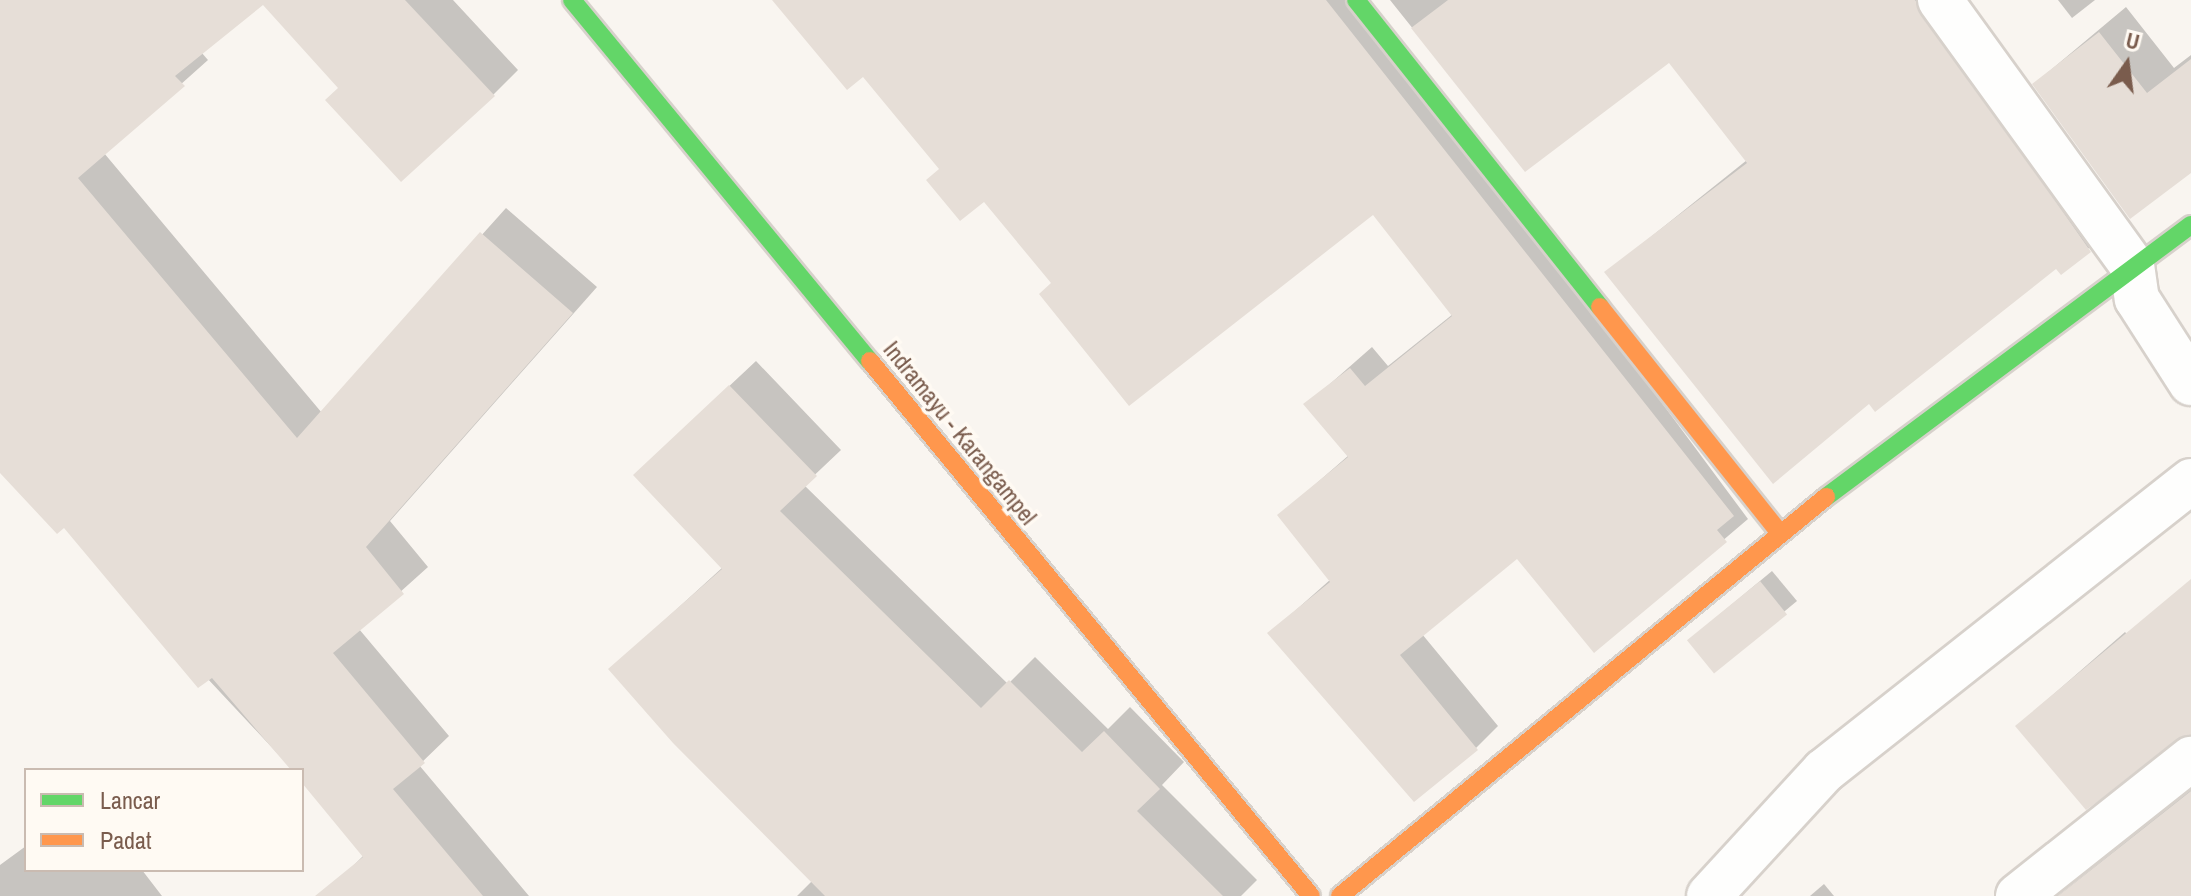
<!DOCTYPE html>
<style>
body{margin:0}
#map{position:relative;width:2191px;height:896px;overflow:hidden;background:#f9f5f0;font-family:"Archivo Narrow",sans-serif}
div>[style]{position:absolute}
.shadow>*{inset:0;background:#0003}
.building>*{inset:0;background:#e6ded7;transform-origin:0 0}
.roads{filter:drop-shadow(2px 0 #d7d1cb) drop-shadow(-2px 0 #d7d1cb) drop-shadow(0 2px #d7d1cb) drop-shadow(0 -2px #d7d1cb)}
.street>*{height:44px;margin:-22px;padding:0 22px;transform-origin:22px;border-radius:22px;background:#fefefd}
.fast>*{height:18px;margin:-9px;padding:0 9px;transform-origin:9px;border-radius:9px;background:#63d668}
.slow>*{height:18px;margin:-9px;padding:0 9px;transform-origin:9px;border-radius:9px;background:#ff974d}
span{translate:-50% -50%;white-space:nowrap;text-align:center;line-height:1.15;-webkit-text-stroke:7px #fffaf3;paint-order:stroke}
.street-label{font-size:24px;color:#7a5c4d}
.legend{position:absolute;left:24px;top:768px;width:280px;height:104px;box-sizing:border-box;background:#fffaf3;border:2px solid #cabbb1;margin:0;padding:10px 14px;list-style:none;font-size:24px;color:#7a5c4d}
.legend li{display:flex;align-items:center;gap:16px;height:40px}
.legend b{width:40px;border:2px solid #cabbb1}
.north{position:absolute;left:2087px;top:24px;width:80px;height:80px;-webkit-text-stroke:6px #fffaf3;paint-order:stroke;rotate:14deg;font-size:22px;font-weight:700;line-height:32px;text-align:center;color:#7a5c4d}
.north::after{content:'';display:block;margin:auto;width:28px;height:36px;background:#7a5c4d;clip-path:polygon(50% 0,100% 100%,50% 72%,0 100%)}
</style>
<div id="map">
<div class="shadow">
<i style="clip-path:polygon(0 0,453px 0,518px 70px,493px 95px,340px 88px,263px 2px,201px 52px,208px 60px,104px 153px,322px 413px,506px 208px,597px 287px,390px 521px,428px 567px,359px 629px,449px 736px,419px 765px,529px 896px,364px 896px,345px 874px,364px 855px,302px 780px,302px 770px,293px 770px,64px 525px,0 470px)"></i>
<i style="clip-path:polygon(779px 0,1363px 0,1748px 519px,1594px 650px,1518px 556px,1422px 634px,1498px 726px,1476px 748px,1269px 634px,1331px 579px,1280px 515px,1349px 455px,1306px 405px,1372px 347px,1388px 366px,1453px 314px,1373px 212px,1053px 282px,984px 199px,940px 168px,863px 74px)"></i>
<i style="clip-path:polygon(1390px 0,1946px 0,2112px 228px,2061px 272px,2056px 266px,1869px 401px,1607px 272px,1747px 160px,1670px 60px,1525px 169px)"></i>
<i style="clip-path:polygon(2058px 0,2095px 0,2072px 18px)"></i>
<i style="clip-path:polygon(2126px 7px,2174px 68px,2191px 55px,2191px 170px,2034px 84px)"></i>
<i style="clip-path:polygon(756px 361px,841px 450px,804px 485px,1008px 684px,1035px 657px,1108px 729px,1130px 707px,1184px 762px,1162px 785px,1257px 880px,1241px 896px,797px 896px,812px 881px,611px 669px,723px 567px,661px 450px)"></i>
<i style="clip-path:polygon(1772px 571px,1797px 601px,1714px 670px,1701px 630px)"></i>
<i style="clip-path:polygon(2125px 632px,2191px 708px,2191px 722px,2017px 726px)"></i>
<i style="clip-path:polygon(2191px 789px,2191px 896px,2058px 896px)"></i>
<i style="clip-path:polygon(26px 846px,26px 870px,142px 870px,162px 896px,0 896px,0 865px)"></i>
<i style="clip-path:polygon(1824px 884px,1834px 896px,1810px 896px)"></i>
</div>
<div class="building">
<i style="clip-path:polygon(0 0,405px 0,495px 96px,401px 182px,325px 100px,338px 88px,263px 5px,175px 76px,185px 86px,78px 178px,297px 438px,480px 232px,573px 313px,366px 547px,404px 594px,333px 653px,425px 763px,393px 789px,483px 896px,315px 896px,363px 857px,302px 783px,302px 770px,291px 770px,212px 678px,198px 688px,64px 528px,57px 534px,0 473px)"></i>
<i style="clip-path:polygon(772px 0,1326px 0,1734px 516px,1717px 530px,1727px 542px,1594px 653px,1517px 559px,1400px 655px,1478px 750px,1414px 802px,1267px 633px,1330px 582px,1277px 515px,1348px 457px,1303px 404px,1350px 368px,1365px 386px,1452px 316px,1373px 215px,1129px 406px,1039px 294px,1051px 283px,984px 202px,960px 221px,926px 180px,939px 169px,863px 77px,847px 90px)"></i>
<i style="clip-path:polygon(1448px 0,1915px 0,2091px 252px,2061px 275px,2056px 269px,1875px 412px,1869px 404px,1773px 484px,1604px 272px,1747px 163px,1669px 63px,1525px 172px,1411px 28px)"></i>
<i style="clip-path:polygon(2099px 32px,2147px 93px,2191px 59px,2191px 173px,2130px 219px,2032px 84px)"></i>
<i style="clip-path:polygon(729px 385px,817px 476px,780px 511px,981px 708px,1009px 680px,1082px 752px,1104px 731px,1160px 789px,1137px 811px,1223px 896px,825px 896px,673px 743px,608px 669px,722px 569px,633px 475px)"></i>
<i style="clip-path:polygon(2191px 579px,2191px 735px,2086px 810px,2015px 726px)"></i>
<i style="left:1760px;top:581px;width:43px;height:94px;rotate:51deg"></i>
<i style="clip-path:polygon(2191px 791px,2191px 896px,2058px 896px)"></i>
</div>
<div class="roads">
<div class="street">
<i style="left:1940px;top:0;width:327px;rotate:54.1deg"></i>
<i style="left:2132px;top:265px;width:34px;rotate:82deg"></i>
<i style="left:2137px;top:299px;width:100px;rotate:57.3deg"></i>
<i style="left:1709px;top:896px;width:170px;rotate:-47.4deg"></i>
<i style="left:1824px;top:771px;width:468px;rotate:-38.3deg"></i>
<i style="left:2018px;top:896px;width:221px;rotate:-38.4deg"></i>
</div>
<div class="fast">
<i style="left:572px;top:0;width:468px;rotate:50.5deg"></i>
<i style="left:1356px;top:0;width:392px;rotate:51.5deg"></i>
<i style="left:1826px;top:497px;width:455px;rotate:-36.7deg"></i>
</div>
<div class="slow">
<i style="left:1600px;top:307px;width:288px;rotate:51.5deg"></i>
<i style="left:870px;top:361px;width:693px;rotate:50.5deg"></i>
<i style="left:1340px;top:896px;width:629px;rotate:-39.39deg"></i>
</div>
</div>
<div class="street-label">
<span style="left:960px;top:433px;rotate:51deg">Indramayu - Karangampel</span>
</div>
<ul class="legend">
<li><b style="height:10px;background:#63d668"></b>Lancar</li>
<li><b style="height:10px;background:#ff974d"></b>Padat</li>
</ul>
<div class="north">U</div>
</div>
